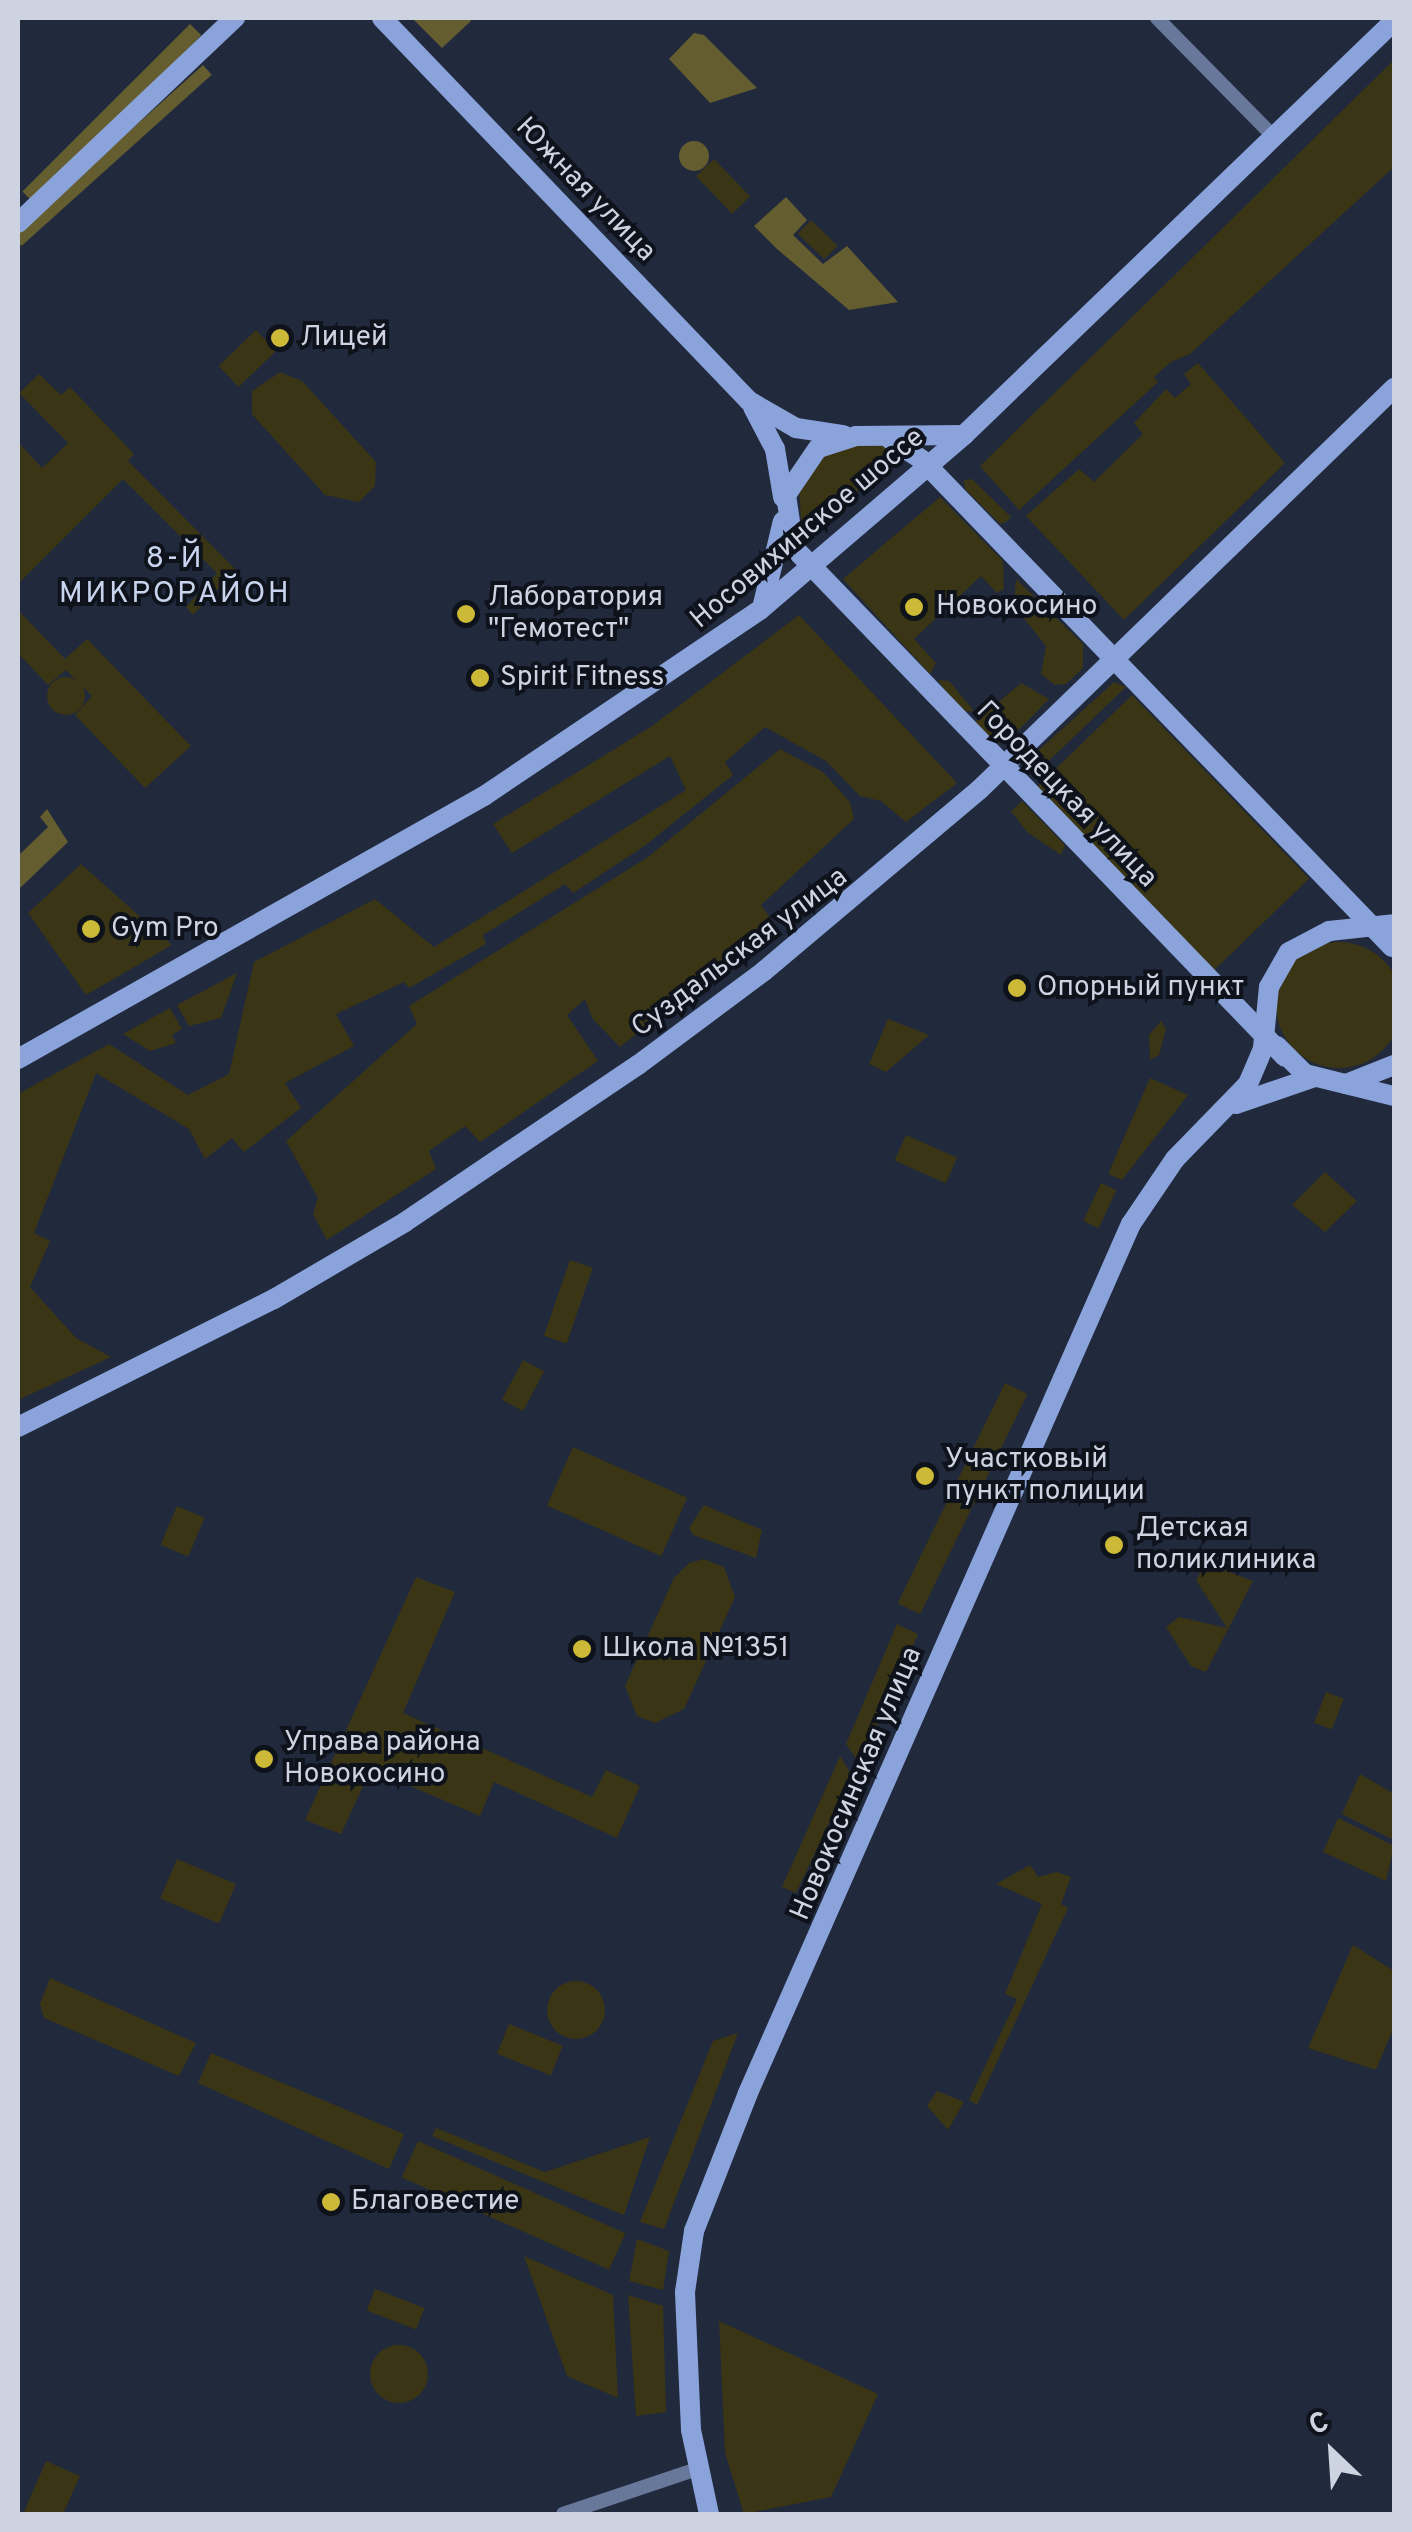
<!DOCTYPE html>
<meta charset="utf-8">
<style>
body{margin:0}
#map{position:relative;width:1412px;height:2532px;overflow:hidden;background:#21293d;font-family:Overpass,sans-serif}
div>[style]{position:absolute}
.green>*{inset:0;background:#3a3515;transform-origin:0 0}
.round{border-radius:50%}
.forest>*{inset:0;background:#645d2f;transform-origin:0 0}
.street>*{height:14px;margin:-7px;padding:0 7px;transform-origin:7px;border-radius:7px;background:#68789a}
.secondary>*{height:20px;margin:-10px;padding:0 10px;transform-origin:10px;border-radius:10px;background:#8ba3db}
.dots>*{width:28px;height:28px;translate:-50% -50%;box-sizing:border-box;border:5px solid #0e121b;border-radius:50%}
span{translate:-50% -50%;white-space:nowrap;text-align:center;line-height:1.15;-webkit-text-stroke:8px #0e121b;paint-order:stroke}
.street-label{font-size:28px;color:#cdd3e0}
.poi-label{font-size:28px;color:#cdd3e0}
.left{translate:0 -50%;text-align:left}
.neighbourhood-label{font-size:30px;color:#c8d4ee;letter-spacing:2.5px}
.frame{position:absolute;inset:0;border:20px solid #cdd3e0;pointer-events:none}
.north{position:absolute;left:1282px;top:2402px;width:100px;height:100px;-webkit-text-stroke:8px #0e121b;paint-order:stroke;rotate:335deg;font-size:28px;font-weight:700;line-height:40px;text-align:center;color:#cdd3e0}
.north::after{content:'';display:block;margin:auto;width:35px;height:45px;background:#cdd3e0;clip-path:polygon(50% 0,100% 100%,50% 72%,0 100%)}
</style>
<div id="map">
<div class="green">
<i style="clip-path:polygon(1394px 60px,1394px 167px,1190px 354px,1171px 362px,1154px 377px,1158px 382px,1019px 510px,980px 466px)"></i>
<i style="left:714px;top:159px;width:52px;height:25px;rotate:46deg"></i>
<i style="left:811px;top:220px;width:37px;height:19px;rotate:44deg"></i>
<i style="left:256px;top:330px;width:29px;height:52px;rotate:46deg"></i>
<i style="clip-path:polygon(1198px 363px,1285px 463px,1124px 620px,1026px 516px,1079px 469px,1094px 482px,1143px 434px,1134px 423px,1166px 389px,1175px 398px,1191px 384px,1184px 374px)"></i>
<i style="clip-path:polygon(280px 372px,302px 381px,376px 462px,375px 486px,359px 502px,325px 495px,252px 414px,252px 391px)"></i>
<i style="clip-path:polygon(39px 374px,61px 395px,70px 387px,134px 454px,128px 461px,236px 570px,193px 615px,186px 607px,217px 573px,123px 479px,18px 584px,18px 442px,42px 468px,68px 443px,19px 393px)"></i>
<i style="clip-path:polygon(880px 444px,903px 454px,802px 537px,799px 486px,821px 456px,848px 445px)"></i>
<i style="clip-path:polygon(972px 479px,1011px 517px,1006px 522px,1000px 524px,965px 489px,964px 480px)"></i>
<i style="clip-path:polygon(940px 497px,1003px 561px,1004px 589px,997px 593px,981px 576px,914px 639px,936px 663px,930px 674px,843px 579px)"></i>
<i style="clip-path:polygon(1016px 579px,1083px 644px,1083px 668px,1066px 684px,1055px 685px,1041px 674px,1046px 646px,1014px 606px)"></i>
<i style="clip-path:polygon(18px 610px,65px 659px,87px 639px,191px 746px,145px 788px,75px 715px,92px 696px,66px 670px,48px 685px,18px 653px)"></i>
<i style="clip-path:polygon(799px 615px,957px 783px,906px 822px,881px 801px,860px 796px,826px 761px,765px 727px,725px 762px,733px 775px,643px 847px,573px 893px,565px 884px,483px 935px,486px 944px,409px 988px,404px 982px,336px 1014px,354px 1046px,285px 1083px,301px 1108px,244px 1152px,232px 1138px,205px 1159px,189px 1129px,96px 1073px,34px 1233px,50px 1241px,30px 1287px,76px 1338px,111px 1357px,18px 1400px,18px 1094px,109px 1044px,188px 1095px,229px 1074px,254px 962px,375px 899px,434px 947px,686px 790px,670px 756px,512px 853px,493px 824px,652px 726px)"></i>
<i class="round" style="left:47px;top:677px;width:38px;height:38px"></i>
<i style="clip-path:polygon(938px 680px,949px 681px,974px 711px,959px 712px)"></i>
<i style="clip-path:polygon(1114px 682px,1126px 687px,1033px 776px,1029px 759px)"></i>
<i style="clip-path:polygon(1021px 683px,1049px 699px,1009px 740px,994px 744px,973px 724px)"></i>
<i style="left:1132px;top:695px;width:255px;height:135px;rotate:46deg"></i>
<i style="clip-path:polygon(780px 749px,823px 772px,850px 802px,854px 819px,761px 905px,775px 924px,620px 1047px,592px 1018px,585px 999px,567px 1015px,598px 1061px,480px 1142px,465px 1126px,429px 1151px,436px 1169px,327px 1240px,313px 1214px,318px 1198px,286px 1141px,417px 1024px,409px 1006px,648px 857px)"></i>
<i style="clip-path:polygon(1022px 801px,1065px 845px,1061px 855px,1027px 832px,1011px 811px)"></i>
<i style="clip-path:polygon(81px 864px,172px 945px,86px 995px,28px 913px)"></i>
<i class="round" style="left:1276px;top:942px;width:126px;height:126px"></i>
<i style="clip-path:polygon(237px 973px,221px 1018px,189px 1026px,177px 1005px)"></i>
<i style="clip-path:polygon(170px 1008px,182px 1029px,172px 1035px,176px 1043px,150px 1051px,123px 1034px)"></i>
<i style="clip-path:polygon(888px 1019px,929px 1035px,886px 1072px,869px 1064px)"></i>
<i style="clip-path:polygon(1161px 1021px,1166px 1029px,1159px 1055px,1150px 1060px,1149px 1035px)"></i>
<i style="clip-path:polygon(1150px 1078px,1188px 1095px,1122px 1180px,1108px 1174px)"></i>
<i style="left:906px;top:1135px;width:56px;height:28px;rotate:24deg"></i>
<i style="clip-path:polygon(1325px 1172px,1357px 1201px,1325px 1232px,1292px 1205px)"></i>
<i style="left:1101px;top:1183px;width:17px;height:42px;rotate:25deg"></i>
<i style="left:570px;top:1260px;width:24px;height:80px;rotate:19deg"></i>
<i style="left:523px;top:1360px;width:24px;height:45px;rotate:28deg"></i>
<i style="left:1005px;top:1383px;width:25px;height:245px;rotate:26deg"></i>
<i style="left:573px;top:1447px;width:125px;height:64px;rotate:24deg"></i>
<i style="clip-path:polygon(704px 1505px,762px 1530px,756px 1558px,693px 1535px,689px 1528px)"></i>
<i style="left:177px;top:1506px;width:30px;height:42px;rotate:23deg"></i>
<i style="clip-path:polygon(704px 1559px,724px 1567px,735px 1597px,684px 1709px,655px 1723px,637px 1716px,625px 1686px,674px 1578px,689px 1563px)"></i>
<i style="clip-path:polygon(1205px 1563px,1253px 1581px,1206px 1672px,1191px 1666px,1166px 1627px,1179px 1617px,1227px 1628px,1196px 1580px)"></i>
<i style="clip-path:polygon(416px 1577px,455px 1592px,403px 1713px,592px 1797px,606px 1770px,640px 1786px,617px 1838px,494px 1782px,480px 1816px,371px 1769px,341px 1834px,305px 1820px)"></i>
<i style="clip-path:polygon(897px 1624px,918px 1634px,860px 1764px,846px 1744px)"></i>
<i style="left:1326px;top:1692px;width:19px;height:33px;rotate:21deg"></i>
<i style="clip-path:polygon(840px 1756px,852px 1775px,796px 1893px,782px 1887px)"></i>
<i style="clip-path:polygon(1360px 1774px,1394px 1794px,1394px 1840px,1342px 1814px)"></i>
<i style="clip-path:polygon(1338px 1818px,1394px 1846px,1386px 1881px,1323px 1852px)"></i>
<i style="left:177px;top:1859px;width:64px;height:43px;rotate:23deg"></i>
<i style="clip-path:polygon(1030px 1865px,1038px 1877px,1057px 1872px,1071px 1877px,1061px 1904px,1068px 1908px,977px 2105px,969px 2100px,1017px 1999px,1005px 1994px,1042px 1904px,996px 1884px)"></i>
<i style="clip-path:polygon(1353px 1945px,1394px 1971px,1394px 2027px,1376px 2070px,1308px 2048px)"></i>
<i style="clip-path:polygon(50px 1978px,196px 2043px,179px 2076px,44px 2018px,40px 2004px)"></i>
<i class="round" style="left:547px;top:1981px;width:58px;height:58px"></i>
<i style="left:509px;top:2024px;width:58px;height:32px;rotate:22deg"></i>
<i style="clip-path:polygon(738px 2033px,664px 2229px,640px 2222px,713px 2041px)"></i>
<i style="clip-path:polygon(211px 2053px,404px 2134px,389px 2169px,198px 2083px)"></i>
<i style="clip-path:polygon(937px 2091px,964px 2102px,948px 2130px,927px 2106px)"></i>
<i style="clip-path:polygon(436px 2128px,545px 2172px,650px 2137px,624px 2215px,432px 2136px)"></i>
<i style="left:418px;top:2141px;width:227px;height:40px;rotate:24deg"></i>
<i style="clip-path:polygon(637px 2239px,669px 2251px,663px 2290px,629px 2281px)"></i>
<i style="clip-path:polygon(524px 2256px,613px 2295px,618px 2398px,567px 2376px)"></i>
<i style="left:375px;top:2289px;width:53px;height:23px;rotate:21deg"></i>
<i style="clip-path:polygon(628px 2295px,663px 2306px,666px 2412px,636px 2416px)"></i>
<i style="clip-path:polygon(719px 2321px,878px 2394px,831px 2497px,744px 2514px,725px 2453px)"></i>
<i class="round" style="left:370px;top:2345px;width:58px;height:58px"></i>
<i style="clip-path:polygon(46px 2461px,80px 2476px,63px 2514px,23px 2514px)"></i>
</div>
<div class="forest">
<i style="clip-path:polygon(412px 18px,468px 18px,471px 21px,442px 48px)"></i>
<i style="left:190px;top:24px;width:16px;height:237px;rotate:45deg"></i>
<i style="clip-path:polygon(694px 33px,704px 35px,757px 88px,710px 103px,669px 59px)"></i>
<i style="left:203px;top:65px;width:13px;height:256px;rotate:48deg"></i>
<i class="round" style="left:679px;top:141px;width:30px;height:30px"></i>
<i style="clip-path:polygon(786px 197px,807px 220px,793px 235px,823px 264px,847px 246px,898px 302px,849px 310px,777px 249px,754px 226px)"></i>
<i style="clip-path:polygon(47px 809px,68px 842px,18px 890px,18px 856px,48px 827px,40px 817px)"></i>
</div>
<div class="street">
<i style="left:1157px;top:18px;width:167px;rotate:45.5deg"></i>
<i style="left:563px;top:2514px;width:141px;rotate:-18.6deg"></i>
</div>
<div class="secondary">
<i style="left:382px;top:18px;width:530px;rotate:46.22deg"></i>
<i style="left:749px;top:401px;width:54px;rotate:29.9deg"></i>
<i style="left:796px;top:428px;width:48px;rotate:8.5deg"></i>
<i style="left:18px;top:223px;width:299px;rotate:-43.4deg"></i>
<i style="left:753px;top:407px;width:47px;rotate:62.4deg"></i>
<i style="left:775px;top:449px;width:49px;rotate:80.5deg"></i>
<i style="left:964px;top:435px;width:108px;rotate:179.5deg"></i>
<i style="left:856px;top:436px;width:40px;rotate:162deg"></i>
<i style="left:818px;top:448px;width:57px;rotate:124.2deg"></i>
<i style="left:786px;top:495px;width:54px;rotate:81.4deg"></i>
<i style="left:794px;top:548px;width:707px;rotate:46.03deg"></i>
<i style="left:890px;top:439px;width:38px;rotate:33deg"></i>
<i style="left:922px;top:460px;width:677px;rotate:46.02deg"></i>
<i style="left:763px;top:604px;width:85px;rotate:-76.5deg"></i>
<i style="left:1277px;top:1046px;width:40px;rotate:45deg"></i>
<i style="left:1305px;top:1074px;width:92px;rotate:13.9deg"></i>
<i style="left:18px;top:1059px;width:535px;rotate:-29.44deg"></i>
<i style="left:484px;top:796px;width:333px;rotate:-34deg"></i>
<i style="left:760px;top:610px;width:269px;rotate:-40.6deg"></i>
<i style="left:964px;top:435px;width:597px;rotate:-43.91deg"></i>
<i style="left:1346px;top:1084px;width:52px;rotate:-21.6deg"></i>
<i style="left:1236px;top:1104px;width:83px;rotate:-18.9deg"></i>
<i style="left:18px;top:1427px;width:286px;rotate:-26.6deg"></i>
<i style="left:274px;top:1299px;width:152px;rotate:-30.4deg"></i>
<i style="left:405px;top:1222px;width:281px;rotate:-34deg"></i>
<i style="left:638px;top:1065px;width:157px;rotate:-36.7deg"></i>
<i style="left:764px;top:971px;width:281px;rotate:-40.1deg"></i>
<i style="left:979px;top:790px;width:578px;rotate:-44.09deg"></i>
<i style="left:709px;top:2514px;width:86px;rotate:-102.1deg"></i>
<i style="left:691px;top:2430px;width:138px;rotate:-92.5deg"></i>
<i style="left:685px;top:2292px;width:62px;rotate:-81.6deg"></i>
<i style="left:694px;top:2231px;width:148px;rotate:-68.6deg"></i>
<i style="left:748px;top:2093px;width:950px;rotate:-66.22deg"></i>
<i style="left:1131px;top:1224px;width:78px;rotate:-55.9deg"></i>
<i style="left:1175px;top:1159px;width:105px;rotate:-45.8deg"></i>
<i style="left:1248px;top:1084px;width:39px;rotate:-67deg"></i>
<i style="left:1263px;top:1048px;width:61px;rotate:-84.4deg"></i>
<i style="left:1269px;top:987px;width:40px;rotate:-60.3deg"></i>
<i style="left:1289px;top:952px;width:45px;rotate:-27.7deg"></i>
<i style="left:1329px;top:931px;width:65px;rotate:-6.1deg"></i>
</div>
<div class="dots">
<i style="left:280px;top:338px;background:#ccb938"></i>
<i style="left:914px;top:607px;background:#ccb938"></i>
<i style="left:466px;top:614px;background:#ccb938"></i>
<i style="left:480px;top:678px;background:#ccb938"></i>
<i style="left:91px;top:929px;background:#ccb938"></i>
<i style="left:1017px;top:988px;background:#ccb938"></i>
<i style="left:925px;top:1476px;background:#ccb938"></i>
<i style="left:1114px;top:1545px;background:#ccb938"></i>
<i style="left:582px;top:1649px;background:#ccb938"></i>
<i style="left:264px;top:1759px;background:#ccb938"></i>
<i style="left:331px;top:2202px;background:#ccb938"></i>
</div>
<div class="street-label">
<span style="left:585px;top:190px;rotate:46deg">Южная улица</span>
<span style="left:808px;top:529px;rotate:-40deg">Носовихинское шоссе</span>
<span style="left:1066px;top:795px;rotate:46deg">Городецкая улица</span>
<span style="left:740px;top:953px;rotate:-37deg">Суздальская улица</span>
<span style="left:857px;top:1784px;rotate:-67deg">Новокосинская улица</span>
</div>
<div class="poi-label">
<span class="left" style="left:300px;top:338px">Лицей</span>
<span class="left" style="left:488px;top:614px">Лаборатория<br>"Гемотест"</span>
<span class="left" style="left:936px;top:607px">Новокосино</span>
<span class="left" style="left:500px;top:678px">Spirit Fitness</span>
<span class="left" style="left:111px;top:929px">Gym Pro</span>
<span class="left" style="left:1037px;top:988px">Опорный пункт</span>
<span class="left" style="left:945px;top:1476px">Участковый<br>пункт полиции</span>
<span class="left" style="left:1136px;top:1545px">Детская<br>поликлиника</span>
<span class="left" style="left:602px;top:1649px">Школа №1351</span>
<span class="left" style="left:284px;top:1759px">Управа района<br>Новокосино</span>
<span class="left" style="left:351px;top:2202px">Благовестие</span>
</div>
<div class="neighbourhood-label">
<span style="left:175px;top:577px">8-Й<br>МИКРОРАЙОН</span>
</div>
<div class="frame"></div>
<div class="north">С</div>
</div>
